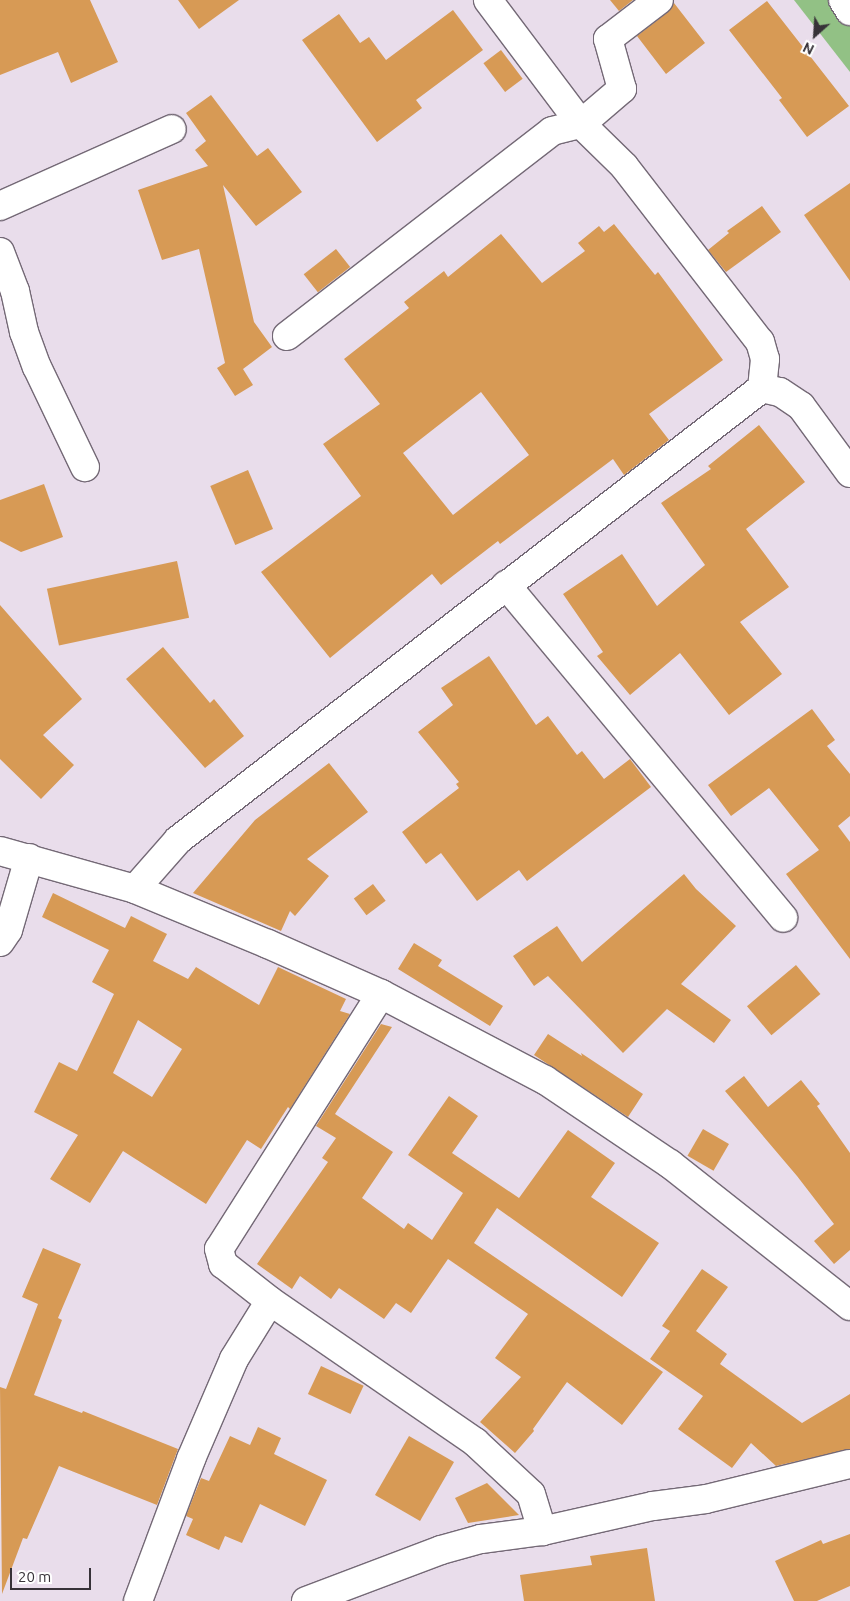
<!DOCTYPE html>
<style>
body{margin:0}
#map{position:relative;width:850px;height:1601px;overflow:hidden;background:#e9ddeb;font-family:Ubuntu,sans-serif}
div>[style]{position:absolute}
.green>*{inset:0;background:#92c185}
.building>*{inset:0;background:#d79a55;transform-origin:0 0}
.roads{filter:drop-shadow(1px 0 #746976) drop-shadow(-1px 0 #746976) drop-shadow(0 1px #746976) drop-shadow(0 -1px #746976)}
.minor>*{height:28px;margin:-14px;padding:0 14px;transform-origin:14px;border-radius:14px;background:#fff}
span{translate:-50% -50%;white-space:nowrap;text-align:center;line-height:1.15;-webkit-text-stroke:4px #fff;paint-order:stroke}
.north{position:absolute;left:790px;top:10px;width:50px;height:50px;-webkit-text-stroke:4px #fff;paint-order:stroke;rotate:206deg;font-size:14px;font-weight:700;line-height:20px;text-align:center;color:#373238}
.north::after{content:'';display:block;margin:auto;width:18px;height:22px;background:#373238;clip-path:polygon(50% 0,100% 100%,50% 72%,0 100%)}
.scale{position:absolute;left:10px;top:1568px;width:81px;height:22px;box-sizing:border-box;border:2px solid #373238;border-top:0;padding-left:6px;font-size:15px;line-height:18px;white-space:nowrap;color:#373238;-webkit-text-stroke:4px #fff;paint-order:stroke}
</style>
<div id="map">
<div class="green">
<i style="clip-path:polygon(794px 0,850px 0,850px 72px)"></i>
</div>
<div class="building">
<i style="clip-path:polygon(0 0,90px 0,118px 62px,71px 83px,58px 52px,0 75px)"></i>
<i style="clip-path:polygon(178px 0,239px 0,199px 29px)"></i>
<i style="clip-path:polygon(610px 0,633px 0,619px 11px)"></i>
<i style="clip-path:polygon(767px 1px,849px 106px,807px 137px,779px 100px,782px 98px,729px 30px)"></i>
<i style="clip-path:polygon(674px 3px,705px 43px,666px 74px,637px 36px,668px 12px)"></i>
<i style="clip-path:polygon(453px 10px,483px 50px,416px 100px,422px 108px,377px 142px,302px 40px,339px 14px,360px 43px,369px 37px,386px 60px)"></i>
<i style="left:501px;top:50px;width:36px;height:22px;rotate:53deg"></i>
<i style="clip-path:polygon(211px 95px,257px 156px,268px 148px,302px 192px,256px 226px,223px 185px,254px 322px,272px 347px,243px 369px,253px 385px,235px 396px,217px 368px,225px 363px,199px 249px,162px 260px,138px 190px,208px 166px,195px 150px,206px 141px,186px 113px)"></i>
<i style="clip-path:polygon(850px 183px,850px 281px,804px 215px)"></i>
<i style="clip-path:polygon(762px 206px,781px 232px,726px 272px,708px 250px,729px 233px,727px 231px)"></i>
<i style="clip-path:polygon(evenodd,614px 224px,655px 275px,658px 272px,723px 360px,649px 414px,669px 440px,624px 475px,613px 459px,500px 544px,498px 541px,441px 585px,432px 574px,330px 658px,261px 572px,361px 496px,323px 444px,380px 404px,344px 359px,409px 308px,404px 302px,444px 271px,448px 277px,501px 234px,542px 283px,585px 251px,578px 243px,599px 226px,604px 232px,614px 224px,481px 392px,529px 455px,453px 515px,403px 453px,481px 392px)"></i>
<i style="left:336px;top:249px;width:23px;height:41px;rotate:52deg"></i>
<i style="clip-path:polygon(759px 425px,805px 482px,746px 529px,789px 587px,740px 622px,782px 674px,729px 715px,680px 653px,630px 695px,597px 656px,603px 652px,563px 594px,622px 554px,657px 606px,705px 565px,661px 503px,711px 469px,708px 466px)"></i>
<i style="left:248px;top:470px;width:64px;height:41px;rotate:67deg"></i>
<i style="clip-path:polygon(44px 484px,63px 537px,21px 552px,0 541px,0 500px)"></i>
<i style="left:177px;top:561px;width:58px;height:133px;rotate:78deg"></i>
<i style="clip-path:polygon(0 605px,82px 699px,43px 735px,74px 765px,41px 799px,0 759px)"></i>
<i style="clip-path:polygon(163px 647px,210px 703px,214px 699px,244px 736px,205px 768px,126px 679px)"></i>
<i style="clip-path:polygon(489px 656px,536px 725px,548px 716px,577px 755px,582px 751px,604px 779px,630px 759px,651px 787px,527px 881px,519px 870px,477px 901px,441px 853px,426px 864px,402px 832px,459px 788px,456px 784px,459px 782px,418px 732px,453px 705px,441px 688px)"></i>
<i style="clip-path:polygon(812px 709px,835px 740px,827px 746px,850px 774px,850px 816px,838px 826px,850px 842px,850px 959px,786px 874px,819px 850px,769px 788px,731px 816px,708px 785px)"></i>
<i style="clip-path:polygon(329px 763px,368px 812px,307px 859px,329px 876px,295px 916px,290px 911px,281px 931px,193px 893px,255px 820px)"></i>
<i style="clip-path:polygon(684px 874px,696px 889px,736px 926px,681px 984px,731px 1020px,714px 1043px,667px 1009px,623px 1053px,548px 976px,534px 986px,513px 956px,557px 926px,582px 962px)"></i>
<i style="left:373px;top:884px;width:21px;height:24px;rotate:53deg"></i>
<i style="clip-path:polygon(evenodd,53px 893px,125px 928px,131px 916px,167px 934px,153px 961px,188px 979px,196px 967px,259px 1005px,278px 967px,346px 999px,340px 1011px,350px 1014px,290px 1109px,288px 1107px,261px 1149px,247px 1140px,206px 1204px,123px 1151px,90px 1203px,50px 1179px,78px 1135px,34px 1112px,59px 1062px,77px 1071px,114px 994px,92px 982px,109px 950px,42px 917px,53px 893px,138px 1020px,182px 1049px,152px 1097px,113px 1073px,138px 1020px)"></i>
<i style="clip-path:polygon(414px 943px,442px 960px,438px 966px,503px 1006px,490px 1026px,398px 969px)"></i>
<i style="left:796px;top:965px;width:38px;height:64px;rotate:50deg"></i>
<i style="clip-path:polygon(381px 1024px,392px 1027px,335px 1114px,393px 1152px,362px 1198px,404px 1229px,408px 1223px,432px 1240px,463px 1193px,408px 1155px,449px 1096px,478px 1116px,452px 1153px,519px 1198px,568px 1130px,615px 1163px,591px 1197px,659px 1243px,622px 1297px,497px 1208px,474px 1243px,663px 1372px,622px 1425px,567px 1382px,533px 1429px,534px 1431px,515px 1453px,480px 1422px,521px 1377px,495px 1358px,528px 1314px,448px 1259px,411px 1313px,396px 1303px,384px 1319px,339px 1288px,331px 1299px,300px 1276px,292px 1289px,257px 1264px,328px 1162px,322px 1158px,336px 1138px,316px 1126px)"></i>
<i style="clip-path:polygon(548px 1034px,582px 1056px,581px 1053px,643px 1094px,628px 1117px,534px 1055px)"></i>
<i style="clip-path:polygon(744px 1076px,768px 1107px,801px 1080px,820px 1104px,817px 1106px,850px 1153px,850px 1250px,834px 1264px,814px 1241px,834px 1224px,797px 1176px,725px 1091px)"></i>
<i style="left:703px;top:1129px;width:30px;height:31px;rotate:30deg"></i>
<i style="clip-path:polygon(43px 1248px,81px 1264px,58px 1318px,62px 1320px,34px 1395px,82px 1413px,83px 1411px,178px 1449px,157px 1505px,59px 1466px,27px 1539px,23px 1538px,2px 1594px,0 1387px,6px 1389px,38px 1304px,22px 1297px)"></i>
<i style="clip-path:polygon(702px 1269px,728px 1287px,696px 1331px,727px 1354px,720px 1364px,802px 1423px,850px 1394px,850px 1449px,776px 1466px,751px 1443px,732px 1468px,678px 1429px,703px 1396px,650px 1359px,670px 1331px,662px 1326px)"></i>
<i style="left:321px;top:1366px;width:47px;height:31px;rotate:25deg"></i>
<i style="clip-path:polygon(258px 1427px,281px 1438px,274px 1454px,327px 1480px,305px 1526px,260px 1504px,242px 1543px,225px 1536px,219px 1550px,186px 1535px,193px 1519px,186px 1516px,201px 1478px,209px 1481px,230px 1436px,250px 1445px)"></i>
<i style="left:409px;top:1436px;width:52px;height:68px;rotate:30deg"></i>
<i style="clip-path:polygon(487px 1483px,519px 1515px,468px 1523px,455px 1498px)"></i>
<i style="clip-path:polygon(850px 1534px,850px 1586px,817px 1601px,794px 1601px,775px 1561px,821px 1540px,823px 1544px)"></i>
<i style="clip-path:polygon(647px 1548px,655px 1601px,524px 1601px,520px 1575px,592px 1565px,590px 1556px)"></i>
</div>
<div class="roads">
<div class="minor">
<i style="left:843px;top:0;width:13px;rotate:58deg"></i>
<i style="left:0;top:206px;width:188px;rotate:-24.1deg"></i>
<i style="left:0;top:252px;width:42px;rotate:69deg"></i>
<i style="left:15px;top:291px;width:42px;rotate:77.6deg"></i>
<i style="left:24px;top:332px;width:37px;rotate:70deg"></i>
<i style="left:37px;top:367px;width:111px;rotate:64.4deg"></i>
<i style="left:287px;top:336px;width:335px;rotate:-37.7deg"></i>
<i style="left:552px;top:131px;width:30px;rotate:-14deg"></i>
<i style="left:581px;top:124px;width:54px;rotate:-40.5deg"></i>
<i style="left:622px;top:89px;width:52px;rotate:-105.6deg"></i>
<i style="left:608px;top:39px;width:64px;rotate:-37.4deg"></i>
<i style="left:762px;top:388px;width:18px;rotate:13deg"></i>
<i style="left:780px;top:392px;width:25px;rotate:34deg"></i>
<i style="left:801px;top:406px;width:83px;rotate:53.8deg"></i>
<i style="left:506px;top:585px;width:433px;rotate:50.2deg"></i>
<i style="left:0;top:851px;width:140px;rotate:15.7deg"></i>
<i style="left:135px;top:889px;width:144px;rotate:22.5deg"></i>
<i style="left:268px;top:944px;width:124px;rotate:23.9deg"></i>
<i style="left:381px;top:994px;width:185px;rotate:27.7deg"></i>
<i style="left:545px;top:1080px;width:151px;rotate:33.9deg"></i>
<i style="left:670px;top:1164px;width:229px;rotate:38.3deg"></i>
<i style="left:135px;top:889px;width:65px;rotate:-48.7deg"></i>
<i style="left:178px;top:840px;width:738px;rotate:-37.74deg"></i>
<i style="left:762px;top:388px;width:29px;rotate:-84deg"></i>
<i style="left:765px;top:359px;width:18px;rotate:-106deg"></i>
<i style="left:760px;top:342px;width:222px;rotate:-127.7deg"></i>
<i style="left:624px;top:166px;width:60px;rotate:-135.7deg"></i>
<i style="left:581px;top:124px;width:155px;rotate:-126.9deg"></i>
<i style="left:0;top:942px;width:14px;rotate:-56deg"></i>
<i style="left:8px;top:930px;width:75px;rotate:-73.7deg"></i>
<i style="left:381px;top:994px;width:302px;rotate:122.4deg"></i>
<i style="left:219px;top:1249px;width:16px;rotate:75deg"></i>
<i style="left:223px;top:1264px;width:60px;rotate:38.2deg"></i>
<i style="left:270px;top:1301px;width:249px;rotate:34.5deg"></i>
<i style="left:475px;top:1442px;width:76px;rotate:42.9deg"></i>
<i style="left:531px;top:1494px;width:39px;rotate:73deg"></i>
<i style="left:138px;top:1601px;width:152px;rotate:-69.5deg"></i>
<i style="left:191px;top:1459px;width:109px;rotate:-66.7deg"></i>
<i style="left:234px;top:1359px;width:68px;rotate:-58.2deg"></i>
<i style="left:306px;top:1601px;width:144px;rotate:-20.7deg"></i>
<i style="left:441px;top:1550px;width:41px;rotate:-15.4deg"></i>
<i style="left:481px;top:1539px;width:62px;rotate:-7.5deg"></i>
<i style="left:542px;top:1531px;width:114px;rotate:-12.7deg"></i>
<i style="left:653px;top:1506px;width:53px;rotate:-7.5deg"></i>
<i style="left:706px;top:1499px;width:148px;rotate:-13.7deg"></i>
</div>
</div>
<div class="north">N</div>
<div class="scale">20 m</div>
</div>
